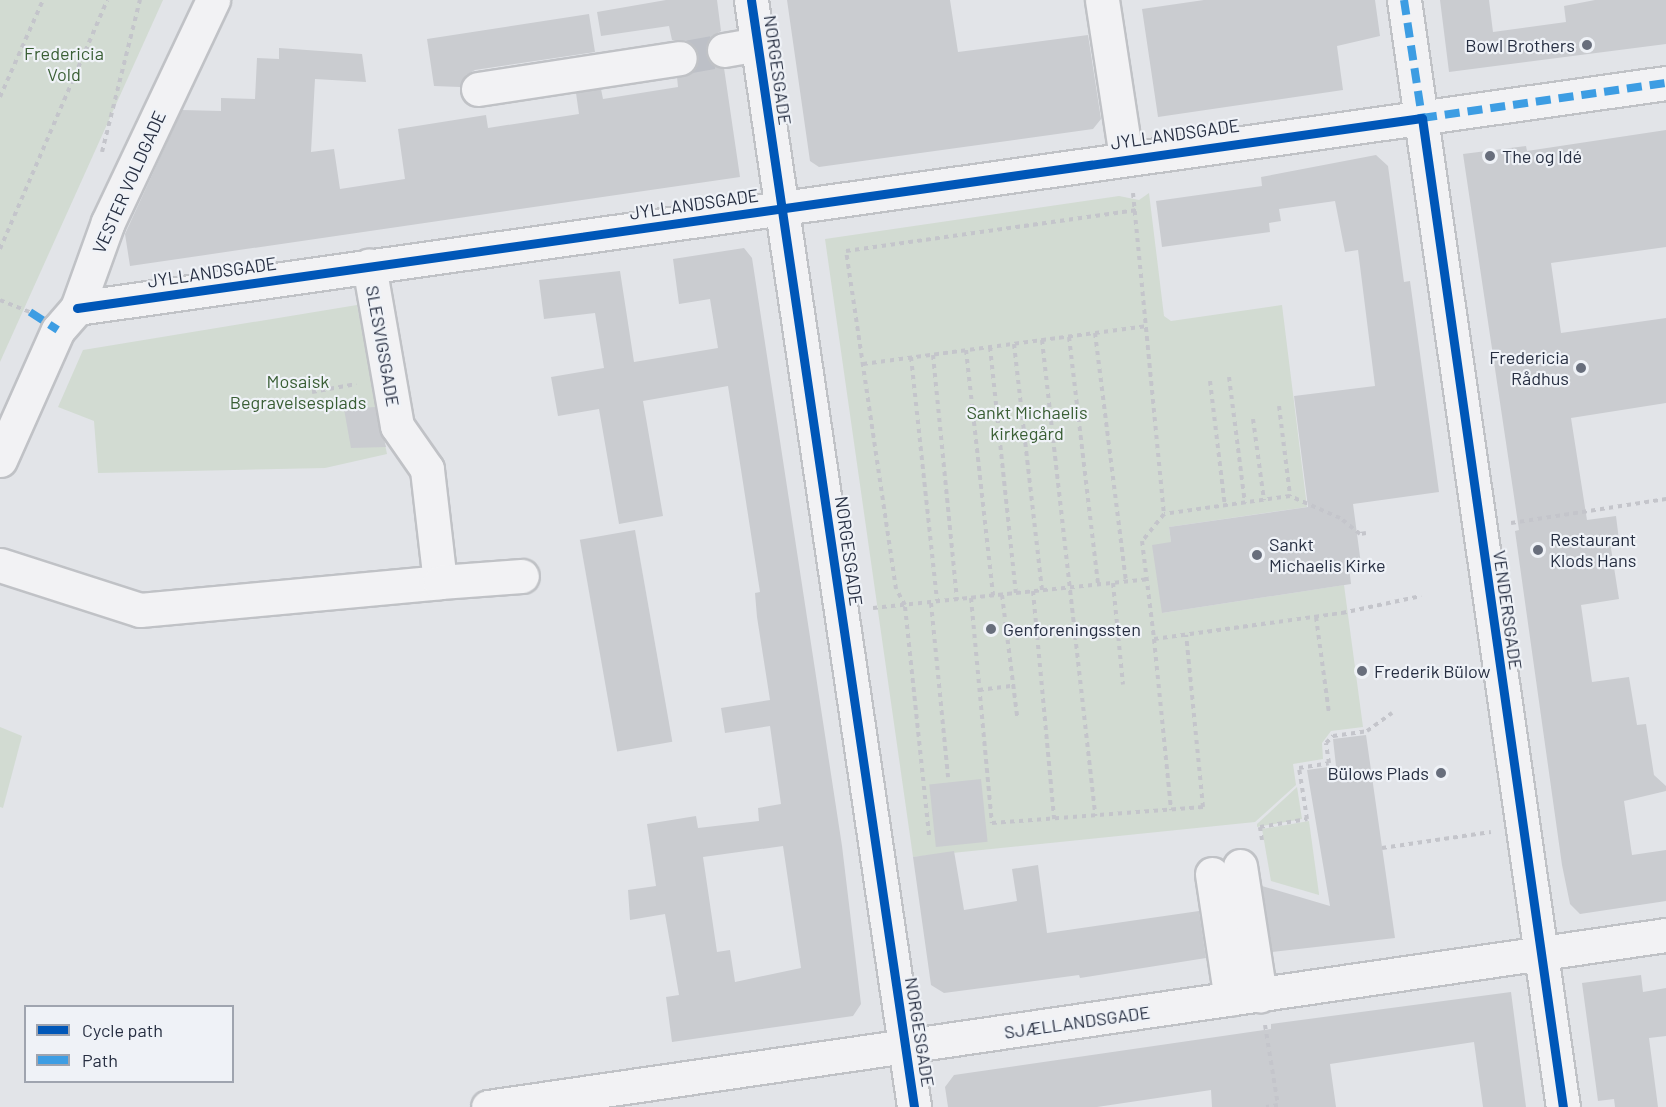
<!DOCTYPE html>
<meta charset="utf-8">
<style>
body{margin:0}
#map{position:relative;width:1666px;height:1107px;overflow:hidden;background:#e2e4e8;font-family:Barlow,sans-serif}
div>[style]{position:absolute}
.green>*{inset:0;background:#d2dbd2}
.building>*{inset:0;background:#caccd0;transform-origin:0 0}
.minor-tunnel>*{height:33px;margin-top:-16.5px;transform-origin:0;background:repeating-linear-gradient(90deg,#bdc0c7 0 33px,transparent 0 49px)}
.path>*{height:4px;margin-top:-2px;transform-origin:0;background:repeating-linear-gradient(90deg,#c4c5cb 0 4.5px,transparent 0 9px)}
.roads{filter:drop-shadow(2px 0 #c0c2c6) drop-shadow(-2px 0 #c0c2c6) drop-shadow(0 2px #c0c2c6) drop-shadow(0 -2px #c0c2c6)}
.minor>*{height:33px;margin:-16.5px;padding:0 16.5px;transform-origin:16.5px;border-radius:16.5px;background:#f2f2f4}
.quiet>*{height:8px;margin-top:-4px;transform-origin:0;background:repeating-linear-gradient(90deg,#3d9de3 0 15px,transparent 0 23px)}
.cycleway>*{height:9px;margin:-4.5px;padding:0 4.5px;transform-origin:4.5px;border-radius:4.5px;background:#0057b8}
.dots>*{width:16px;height:16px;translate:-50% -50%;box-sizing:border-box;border:3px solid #eff2f7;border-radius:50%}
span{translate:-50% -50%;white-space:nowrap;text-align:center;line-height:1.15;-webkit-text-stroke:4.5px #eff2f7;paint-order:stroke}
.poi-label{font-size:18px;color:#272f42}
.right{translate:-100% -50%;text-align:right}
.left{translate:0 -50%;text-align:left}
.park-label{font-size:18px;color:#395e34}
.street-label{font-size:18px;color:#272f42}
.legend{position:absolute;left:24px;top:1005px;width:210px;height:78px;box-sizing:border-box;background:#eff2f7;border:2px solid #9fa4af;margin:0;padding:8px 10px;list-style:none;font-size:18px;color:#272f42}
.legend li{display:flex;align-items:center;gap:12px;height:30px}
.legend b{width:30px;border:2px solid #9fa4af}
</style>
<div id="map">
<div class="green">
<i style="clip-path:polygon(0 0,163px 0,0 362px)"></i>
<i style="clip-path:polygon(1149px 193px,1164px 316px,1171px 321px,1282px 305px,1307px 507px,1169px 527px,1171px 542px,1162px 613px,1344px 585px,1363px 727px,1331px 731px,1322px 743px,1323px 759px,1293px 764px,1296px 785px,1255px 822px,913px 857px,825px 239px,1119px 196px,1139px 200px)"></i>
<i style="clip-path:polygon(357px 305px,387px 454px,325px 468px,98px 473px,94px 421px,58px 407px,83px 350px)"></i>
<i style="clip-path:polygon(0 727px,22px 736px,3px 808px,0 807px)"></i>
<i style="clip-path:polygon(1297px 787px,1302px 819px,1257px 827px,1257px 824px)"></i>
<i style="clip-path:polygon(1309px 821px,1319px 894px,1319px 895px,1271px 881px,1262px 829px)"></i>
</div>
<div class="building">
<i style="clip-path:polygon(666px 0,717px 0,721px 31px,712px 36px,706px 53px,710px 62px,724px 68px,740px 177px,130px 266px,125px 234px,182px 110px,221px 111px,221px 98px,255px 99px,257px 58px,279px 59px,279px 48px,362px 54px,366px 82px,315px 79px,311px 152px,334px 149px,340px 189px,405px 179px,398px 129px,486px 115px,488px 128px,579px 114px,576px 93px,601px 89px,603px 99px,678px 87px,677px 77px,691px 73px,698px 64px,694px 46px,686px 40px,672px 40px,669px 26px,601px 36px,597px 12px)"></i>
<i style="clip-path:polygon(787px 0,950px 0,958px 52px,1088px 35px,1101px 119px,1093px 129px,819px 167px,810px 161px)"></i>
<i style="clip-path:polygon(1204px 0,1375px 0,1380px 36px,1337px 46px,1343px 90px,1158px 117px,1142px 9px)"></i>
<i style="clip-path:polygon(1440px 0,1489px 0,1493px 32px,1566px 22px,1564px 6px,1595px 0,1666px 0,1666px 44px,1449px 72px)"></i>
<i style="clip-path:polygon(589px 14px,595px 52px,475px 70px,466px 75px,460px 87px,434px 86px,427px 39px)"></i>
<i style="clip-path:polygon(1666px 130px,1666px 247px,1551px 263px,1561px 333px,1666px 318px,1666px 403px,1571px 418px,1587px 520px,1616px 516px,1619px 540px,1610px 542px,1619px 599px,1581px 605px,1592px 682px,1629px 677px,1637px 725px,1646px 724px,1654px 775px,1666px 786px,1666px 791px,1624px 801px,1632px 855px,1666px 850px,1666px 901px,1580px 914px,1570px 904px,1562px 865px,1515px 531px,1519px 530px,1463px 154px,1526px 146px,1527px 151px)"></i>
<i style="clip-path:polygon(1376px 155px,1388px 166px,1404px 282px,1410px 281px,1439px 492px,1353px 504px,1361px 564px,1349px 566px,1351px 584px,1162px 613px,1152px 545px,1171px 542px,1169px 527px,1308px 507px,1294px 396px,1375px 386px,1358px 250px,1345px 252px,1335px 201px,1279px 209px,1281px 221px,1269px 223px,1270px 232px,1162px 247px,1156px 201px,1262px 186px,1261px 177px)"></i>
<i style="clip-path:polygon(evenodd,744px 248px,752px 258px,842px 846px,861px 1004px,853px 1016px,672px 1042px,666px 997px,679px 995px,665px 914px,630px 920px,628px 890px,656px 886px,647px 824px,696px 816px,698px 828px,759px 821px,758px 808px,781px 804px,770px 726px,725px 733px,721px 708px,770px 700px,757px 617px,755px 593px,760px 592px,728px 386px,643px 401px,663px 516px,619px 524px,599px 409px,558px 416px,551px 377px,604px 368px,595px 313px,544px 319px,539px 280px,620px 271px,634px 362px,718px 348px,710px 299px,679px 304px,673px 259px,744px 248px,783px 846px,801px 968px,735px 982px,730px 950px,717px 952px,703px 857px,783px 846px)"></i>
<i style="clip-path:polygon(375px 407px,386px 447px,351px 448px,344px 409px)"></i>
<i style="left:635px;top:530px;width:215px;height:56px;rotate:80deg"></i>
<i style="clip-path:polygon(1366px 735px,1395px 938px,1272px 952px,1262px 886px,1330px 906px,1307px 770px,1336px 766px,1333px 739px)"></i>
<i style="left:981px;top:779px;width:63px;height:52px;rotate:84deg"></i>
<i style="clip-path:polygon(954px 851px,964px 910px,1017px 901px,1012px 869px,1038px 865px,1047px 933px,1199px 911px,1206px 958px,1080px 978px,1079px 975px,944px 993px,931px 985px,913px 857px)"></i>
<i style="clip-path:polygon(1641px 975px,1643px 992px,1666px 988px,1666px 1036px,1649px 1038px,1658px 1107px,1615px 1107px,1614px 1099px,1598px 1101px,1582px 983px)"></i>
<i style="clip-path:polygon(1511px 992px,1526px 1107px,1483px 1107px,1474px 1042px,1330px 1064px,1336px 1107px,1212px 1107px,1211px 1090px,1097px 1107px,948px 1107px,945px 1087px,954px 1075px,1271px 1029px,1271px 1024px)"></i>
</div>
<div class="minor-tunnel">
<i style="left:680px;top:58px;width:45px;rotate:-10.3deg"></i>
</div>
<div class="path">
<i style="left:0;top:97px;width:106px;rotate:-66.1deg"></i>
<i style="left:102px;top:152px;width:157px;rotate:-76deg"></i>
<i style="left:1133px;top:193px;width:322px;rotate:84.5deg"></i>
<i style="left:0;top:249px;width:271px;rotate:-66.7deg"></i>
<i style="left:0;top:300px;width:32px;rotate:22deg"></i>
<i style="left:1095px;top:333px;width:251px;rotate:82.9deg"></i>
<i style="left:1069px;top:337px;width:250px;rotate:83.3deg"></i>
<i style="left:1042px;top:340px;width:479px;rotate:83.6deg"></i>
<i style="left:1014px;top:344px;width:249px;rotate:83.5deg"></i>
<i style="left:990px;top:347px;width:248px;rotate:84deg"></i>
<i style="left:966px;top:350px;width:247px;rotate:83.7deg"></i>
<i style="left:933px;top:355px;width:246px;rotate:84.4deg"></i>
<i style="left:911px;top:357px;width:245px;rotate:83.9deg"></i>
<i style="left:863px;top:364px;width:287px;rotate:-7.6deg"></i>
<i style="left:1229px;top:377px;width:127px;rotate:82.8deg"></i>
<i style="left:1210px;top:381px;width:126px;rotate:83.2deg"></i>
<i style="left:312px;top:392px;width:45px;rotate:-10.3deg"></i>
<i style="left:1279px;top:406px;width:91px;rotate:83deg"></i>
<i style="left:1253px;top:419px;width:82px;rotate:82.3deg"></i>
<i style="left:1511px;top:523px;width:157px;rotate:-8.8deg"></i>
<i style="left:1366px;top:533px;width:6px;rotate:171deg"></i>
<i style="left:1360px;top:534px;width:26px;rotate:-141deg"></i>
<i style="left:1340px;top:518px;width:55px;rotate:-156.3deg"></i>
<i style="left:1290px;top:496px;width:127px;rotate:171.9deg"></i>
<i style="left:1164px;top:514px;width:35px;rotate:129deg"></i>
<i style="left:1142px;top:541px;width:99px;rotate:83deg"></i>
<i style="left:1154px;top:639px;width:190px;rotate:-7.9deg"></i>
<i style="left:1342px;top:613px;width:81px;rotate:-12.1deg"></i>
<i style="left:1113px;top:583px;width:102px;rotate:84.4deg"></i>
<i style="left:1033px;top:591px;width:229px;rotate:84.7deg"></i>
<i style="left:1002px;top:595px;width:122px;rotate:82.9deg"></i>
<i style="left:971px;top:598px;width:226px;rotate:84.7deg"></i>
<i style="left:992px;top:823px;width:212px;rotate:-4.3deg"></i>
<i style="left:1203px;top:807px;width:173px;rotate:-95.6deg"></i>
<i style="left:931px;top:603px;width:175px;rotate:84.4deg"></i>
<i style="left:873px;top:608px;width:276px;rotate:-6deg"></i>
<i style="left:1316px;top:617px;width:97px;rotate:82.3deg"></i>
<i style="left:1154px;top:639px;width:172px;rotate:84.3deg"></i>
<i style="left:979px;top:690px;width:34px;rotate:-7deg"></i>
<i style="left:929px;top:835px;width:231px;rotate:-96deg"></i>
<i style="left:905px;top:605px;width:18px;rotate:-119deg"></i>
<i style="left:896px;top:589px;width:342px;rotate:-98.4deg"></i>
<i style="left:846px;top:251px;width:294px;rotate:-8deg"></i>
<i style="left:1262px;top:840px;width:13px;rotate:-99deg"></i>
<i style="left:1260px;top:827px;width:48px;rotate:-9.7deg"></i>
<i style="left:1307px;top:819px;width:52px;rotate:-98.9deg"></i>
<i style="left:1299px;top:768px;width:30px;rotate:-9deg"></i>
<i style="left:1329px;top:763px;width:20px;rotate:-99deg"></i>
<i style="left:1326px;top:743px;width:10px;rotate:-45deg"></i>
<i style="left:1333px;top:736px;width:34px;rotate:-8deg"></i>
<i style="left:1367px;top:731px;width:31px;rotate:-36deg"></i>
<i style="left:1382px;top:848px;width:110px;rotate:-8.4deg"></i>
<i style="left:1265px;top:1025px;width:81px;rotate:80.8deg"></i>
<i style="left:1278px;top:1105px;width:12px;rotate:171deg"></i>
</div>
<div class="roads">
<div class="minor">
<i style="left:751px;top:0;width:1119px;rotate:81.62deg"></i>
<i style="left:1102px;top:0;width:159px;rotate:81.3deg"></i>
<i style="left:1404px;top:0;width:1118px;rotate:81.83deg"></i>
<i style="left:724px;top:50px;width:35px;rotate:-10deg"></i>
<i style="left:478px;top:89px;width:204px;rotate:-8.7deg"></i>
<i style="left:77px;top:308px;width:1605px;rotate:-8.06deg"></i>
<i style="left:0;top:460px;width:142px;rotate:-66deg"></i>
<i style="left:58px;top:330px;width:29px;rotate:-49deg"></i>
<i style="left:77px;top:308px;width:91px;rotate:-70.2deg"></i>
<i style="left:108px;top:222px;width:246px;rotate:-64.7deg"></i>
<i style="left:0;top:565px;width:147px;rotate:17.8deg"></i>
<i style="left:140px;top:610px;width:301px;rotate:-5.3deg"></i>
<i style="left:440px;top:582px;width:114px;rotate:-96.6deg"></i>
<i style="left:427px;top:469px;width:52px;rotate:-124.9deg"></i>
<i style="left:397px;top:426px;width:163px;rotate:-99.9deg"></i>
<i style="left:440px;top:582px;width:82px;rotate:-4.2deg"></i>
<i style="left:1240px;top:866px;width:131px;rotate:81.2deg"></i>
<i style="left:1212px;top:874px;width:126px;rotate:81.4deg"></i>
<i style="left:488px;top:1107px;width:1190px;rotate:-8.31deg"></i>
</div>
</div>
<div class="quiet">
<i style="left:1404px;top:0;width:119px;rotate:81.3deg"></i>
<i style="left:1422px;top:118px;width:246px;rotate:-8.2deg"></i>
<i style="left:30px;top:312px;width:33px;rotate:33deg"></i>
</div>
<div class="cycleway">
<i style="left:751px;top:0;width:1119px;rotate:81.62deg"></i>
<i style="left:77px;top:308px;width:1358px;rotate:-8.04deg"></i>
<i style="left:1422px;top:118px;width:999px;rotate:81.89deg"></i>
</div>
<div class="dots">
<i style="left:1587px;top:45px;background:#686e7c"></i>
<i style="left:1490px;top:156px;background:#686e7c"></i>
<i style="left:1581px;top:368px;background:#686e7c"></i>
<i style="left:1538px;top:550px;background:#686e7c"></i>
<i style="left:1257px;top:555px;background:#686e7c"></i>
<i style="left:991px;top:629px;background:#686e7c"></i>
<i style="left:1362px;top:671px;background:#686e7c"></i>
<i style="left:1441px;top:773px;background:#686e7c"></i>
</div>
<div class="poi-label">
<span class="right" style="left:1575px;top:45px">Bowl Brothers</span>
<span class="left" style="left:1502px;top:156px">The og Idé</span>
<span class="right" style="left:1569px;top:368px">Fredericia<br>Rådhus</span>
<span class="left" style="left:1550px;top:550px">Restaurant<br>Klods Hans</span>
<span class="left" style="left:1269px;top:555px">Sankt<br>Michaelis Kirke</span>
<span class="left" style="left:1003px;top:629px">Genforeningssten</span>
<span class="left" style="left:1374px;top:671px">Frederik Bülow</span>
<span class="right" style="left:1429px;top:773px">Bülows Plads</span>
</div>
<div class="park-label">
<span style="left:64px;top:64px">Fredericia<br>Vold</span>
<span style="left:298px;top:392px">Mosaisk<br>Begravelsesplads</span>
<span style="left:1027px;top:423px">Sankt Michaelis<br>kirkegård</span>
</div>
<div class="street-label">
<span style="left:778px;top:70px;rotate:82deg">NORGESGADE</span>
<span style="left:1175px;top:134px;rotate:-8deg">JYLLANDSGADE</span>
<span style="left:129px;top:182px;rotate:-66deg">VESTER VOLDGADE</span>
<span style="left:694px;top:204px;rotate:-8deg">JYLLANDSGADE</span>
<span style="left:212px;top:272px;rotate:-8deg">JYLLANDSGADE</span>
<span style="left:383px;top:346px;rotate:80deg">SLESVIGSGADE</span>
<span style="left:849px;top:551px;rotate:82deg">NORGESGADE</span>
<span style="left:1508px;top:610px;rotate:82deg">VENDERSGADE</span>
<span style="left:1077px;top:1022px;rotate:-8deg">SJÆLLANDSGADE</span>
<span style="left:920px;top:1032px;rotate:81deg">NORGESGADE</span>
</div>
<ul class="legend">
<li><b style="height:8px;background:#0057b8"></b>Cycle path</li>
<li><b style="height:8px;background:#3d9de3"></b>Path</li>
</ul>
</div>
